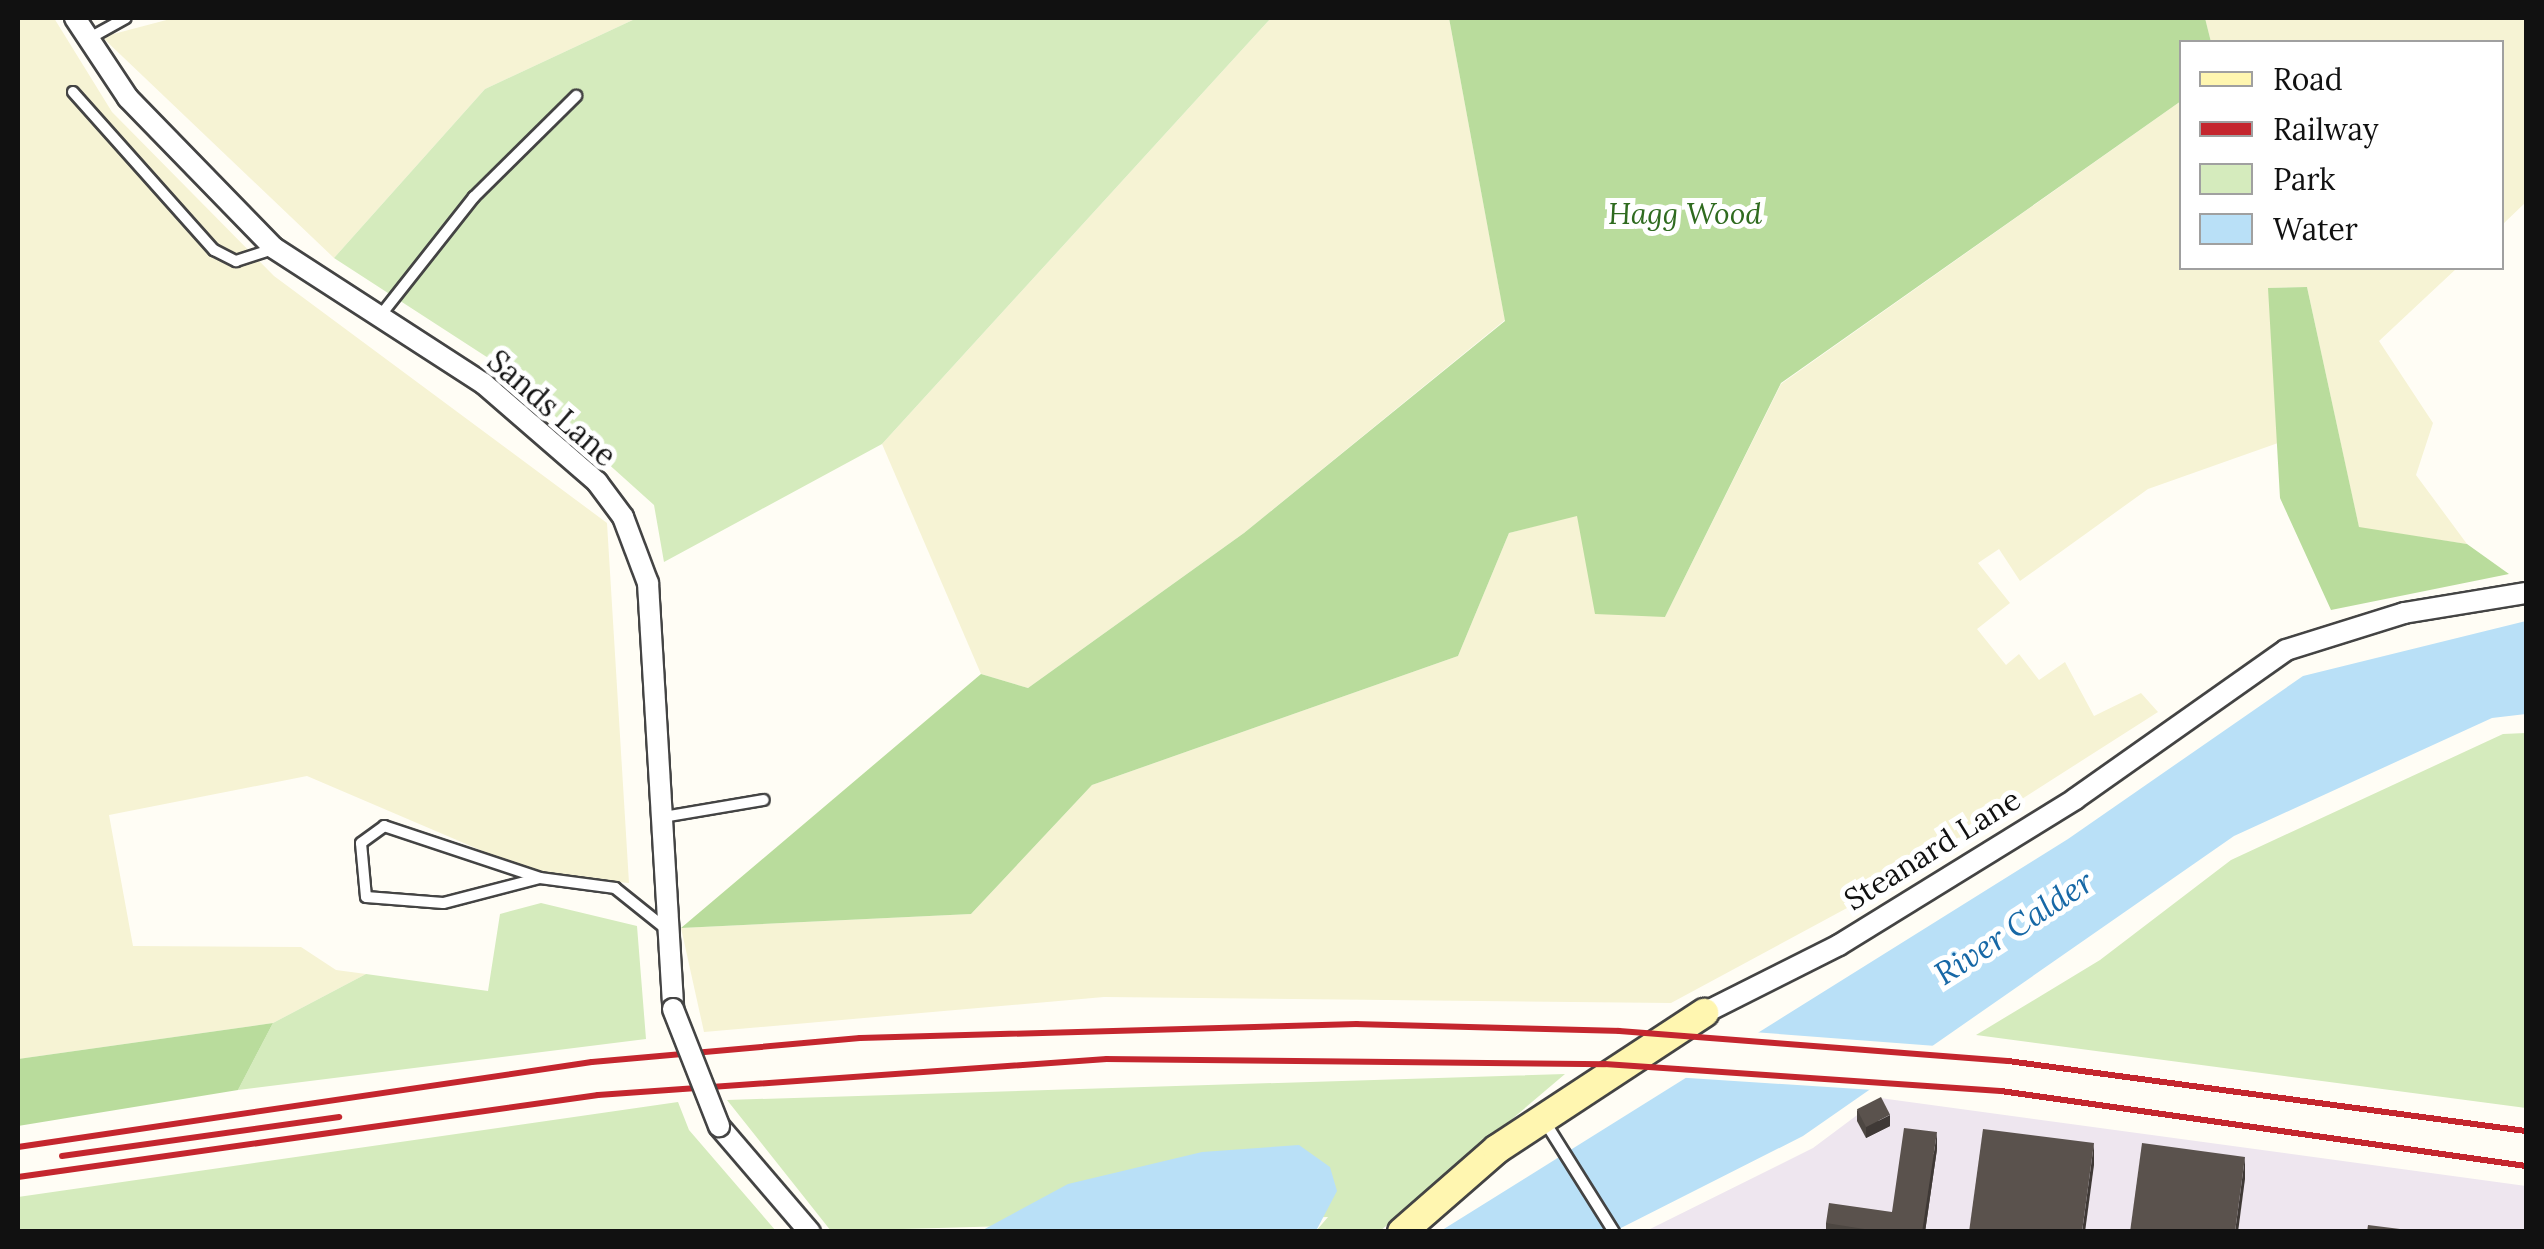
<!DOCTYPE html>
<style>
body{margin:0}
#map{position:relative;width:2544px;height:1249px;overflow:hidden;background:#fffdf5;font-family:Lora,serif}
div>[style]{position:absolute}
.industrial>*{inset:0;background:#eee6ef}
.farmland>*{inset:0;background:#f6f3d4}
.green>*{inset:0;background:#d5ebbd}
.forest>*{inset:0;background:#b9dc9c}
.water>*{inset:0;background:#b9e0f7}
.pier>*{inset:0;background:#fffdf5}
.roads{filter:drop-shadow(2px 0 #444) drop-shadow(-2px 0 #444) drop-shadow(0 2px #444) drop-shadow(0 -2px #444)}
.lane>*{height:10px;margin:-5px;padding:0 5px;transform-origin:5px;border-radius:5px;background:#fff}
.street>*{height:20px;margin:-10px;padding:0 10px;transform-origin:10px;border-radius:10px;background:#fff}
.secondary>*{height:28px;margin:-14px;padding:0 14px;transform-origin:14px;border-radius:14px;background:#fff6b0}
.rail>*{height:6px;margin:-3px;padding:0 3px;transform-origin:3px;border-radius:3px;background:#c4262e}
.bridges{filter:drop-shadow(2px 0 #444) drop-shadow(-2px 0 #444) drop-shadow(0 2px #444) drop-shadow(0 -2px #444)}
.street-bridge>*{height:20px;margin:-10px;padding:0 10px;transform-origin:10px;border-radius:10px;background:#fff}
.wall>*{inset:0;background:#4d4742}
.shaded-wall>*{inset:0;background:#3f3936}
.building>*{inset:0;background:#5a524d;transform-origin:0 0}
span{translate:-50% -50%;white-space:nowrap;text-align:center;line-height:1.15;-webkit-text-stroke:10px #fff;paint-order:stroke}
.park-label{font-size:30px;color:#2f6b1f;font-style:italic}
.street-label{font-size:30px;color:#111}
.water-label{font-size:32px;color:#1768a6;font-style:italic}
.frame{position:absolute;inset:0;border:20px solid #111;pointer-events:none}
.legend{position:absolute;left:2179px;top:40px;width:325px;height:230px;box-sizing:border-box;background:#fff;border:2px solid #a0a0a0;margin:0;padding:12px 18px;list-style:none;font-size:30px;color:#111}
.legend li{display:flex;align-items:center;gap:20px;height:50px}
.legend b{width:50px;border:2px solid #a0a0a0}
</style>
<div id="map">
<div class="industrial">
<i style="clip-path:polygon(1880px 1098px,2526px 1186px,2526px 1231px,1644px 1232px,1813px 1148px)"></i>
</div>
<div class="farmland">
<i style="clip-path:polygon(18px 18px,54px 18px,112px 112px,274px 276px,607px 523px,629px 883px,539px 875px,307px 776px,109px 815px,133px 946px,301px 947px,336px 970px,366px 974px,273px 1023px,18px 1059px)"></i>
<i style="clip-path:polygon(174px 18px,637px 18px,485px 89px,334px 258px,102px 37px)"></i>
<i style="clip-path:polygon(1271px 18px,1449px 18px,1505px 320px,1244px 533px,1028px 688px,981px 674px,882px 444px)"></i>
<i style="clip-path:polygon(2205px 18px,2526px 18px,2526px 202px,2502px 225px,2502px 42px,2211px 42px)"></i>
<i style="clip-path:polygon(2181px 101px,2182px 268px,2457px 268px,2379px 341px,2433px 423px,2416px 475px,2467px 544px,2359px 528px,2307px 287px,2269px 288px,2278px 443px,2148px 489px,2020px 581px,1999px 549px,1978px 563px,2010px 603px,1977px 629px,2006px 665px,2019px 654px,2039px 680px,2065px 662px,2094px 716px,2141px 693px,2158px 712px,1873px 894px,1671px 1003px,1104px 997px,704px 1032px,681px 928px,971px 914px,1092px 785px,1458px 656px,1509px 533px,1577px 515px,1665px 617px,1781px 384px)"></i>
</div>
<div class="green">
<i style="clip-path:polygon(637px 18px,1271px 18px,882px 444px,664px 562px,654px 505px,496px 363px,334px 258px,485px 89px)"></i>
<i style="clip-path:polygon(2526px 733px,2526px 1108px,1976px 1035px,2100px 960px,2231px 860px,2503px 734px)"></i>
<i style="clip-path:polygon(541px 903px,637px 926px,646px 1039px,238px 1090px,273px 1023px,366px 974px,488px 991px,500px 914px)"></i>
<i style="clip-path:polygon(1565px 1074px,1379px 1232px,1316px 1231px,1328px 1217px,831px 1231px,727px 1100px)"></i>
<i style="clip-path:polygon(678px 1102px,689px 1130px,776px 1231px,18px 1231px,18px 1197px)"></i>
</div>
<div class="forest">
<i style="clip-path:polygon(1449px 18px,2205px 18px,2211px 42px,2182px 42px,2181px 101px,1781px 383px,1665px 617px,1595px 614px,1577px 516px,1509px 533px,1458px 656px,1092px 785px,971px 914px,681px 928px,981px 674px,1028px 688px,1244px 533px,1505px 321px)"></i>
<i style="clip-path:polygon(2307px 287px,2359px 527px,2467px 544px,2509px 574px,2331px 610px,2280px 498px,2268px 288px)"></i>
<i style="clip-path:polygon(273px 1023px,238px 1090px,18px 1126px,18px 1059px)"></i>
</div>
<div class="water">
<i style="clip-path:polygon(2526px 621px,2526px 714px,2492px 718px,2234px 836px,1803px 1136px,1615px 1231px,1439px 1232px,2068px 839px,2303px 676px)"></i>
<i style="clip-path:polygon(1299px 1145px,1330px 1167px,1337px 1191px,1316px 1231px,981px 1231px,1068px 1184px,1202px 1152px)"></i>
</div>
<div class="pier">
<i style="clip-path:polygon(1753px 1032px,1936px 1046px,1874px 1090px,1673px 1077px)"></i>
</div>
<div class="roads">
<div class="lane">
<i style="left:88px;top:39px;width:43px;rotate:-28.9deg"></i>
<i style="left:73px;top:92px;width:212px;rotate:48.3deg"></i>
<i style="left:214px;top:250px;width:25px;rotate:27deg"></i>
<i style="left:236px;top:261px;width:39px;rotate:-18deg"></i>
<i style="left:380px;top:316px;width:152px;rotate:-51.7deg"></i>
<i style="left:474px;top:197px;width:144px;rotate:-44.7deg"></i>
<i style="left:663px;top:817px;width:102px;rotate:-9.6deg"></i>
<i style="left:540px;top:878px;width:100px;rotate:165.5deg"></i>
<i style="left:443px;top:903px;width:77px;rotate:-175.5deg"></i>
<i style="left:366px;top:897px;width:54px;rotate:-95.3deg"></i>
<i style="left:361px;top:843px;width:29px;rotate:-36deg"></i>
<i style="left:384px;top:826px;width:164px;rotate:18.4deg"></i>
<i style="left:540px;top:878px;width:76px;rotate:7.6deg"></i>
<i style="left:615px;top:888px;width:64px;rotate:38.7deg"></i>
<i style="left:1545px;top:1122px;width:130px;rotate:57.9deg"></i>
</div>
<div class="street">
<i style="left:75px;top:18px;width:96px;rotate:56.5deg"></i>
<i style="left:128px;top:98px;width:209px;rotate:45.8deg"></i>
<i style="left:274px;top:248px;width:250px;rotate:32.9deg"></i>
<i style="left:484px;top:384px;width:150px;rotate:40.9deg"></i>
<i style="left:597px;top:482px;width:44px;rotate:53.4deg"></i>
<i style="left:623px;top:517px;width:71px;rotate:69.3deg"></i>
<i style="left:648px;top:583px;width:427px;rotate:86.6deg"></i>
<i style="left:1704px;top:1013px;width:151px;rotate:-26.7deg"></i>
<i style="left:1839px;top:945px;width:278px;rotate:-31.7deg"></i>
<i style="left:2075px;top:799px;width:258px;rotate:-35.2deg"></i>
<i style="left:2286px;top:650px;width:124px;rotate:-17.4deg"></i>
<i style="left:2404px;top:613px;width:124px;rotate:-9.3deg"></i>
<i style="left:719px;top:1126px;width:140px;rotate:49.4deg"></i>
</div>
<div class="secondary">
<i style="left:1402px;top:1232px;width:126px;rotate:-41.1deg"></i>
<i style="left:1497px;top:1149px;width:248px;rotate:-33.3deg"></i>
</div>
</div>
<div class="rail">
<i style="left:18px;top:1147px;width:580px;rotate:-8.42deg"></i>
<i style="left:592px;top:1062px;width:269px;rotate:-5.1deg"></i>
<i style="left:860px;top:1038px;width:497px;rotate:-1.6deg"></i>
<i style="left:1357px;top:1024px;width:262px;rotate:1.5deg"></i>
<i style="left:1619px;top:1031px;width:390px;rotate:4.4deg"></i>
<i style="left:2008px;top:1061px;width:523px;rotate:7.7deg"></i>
<i style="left:62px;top:1156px;width:280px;rotate:-8deg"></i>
<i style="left:18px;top:1177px;width:586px;rotate:-8.05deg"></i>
<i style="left:598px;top:1095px;width:510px;rotate:-4.05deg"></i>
<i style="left:1107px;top:1059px;width:497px;rotate:0.6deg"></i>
<i style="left:1604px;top:1064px;width:398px;rotate:3.9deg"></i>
<i style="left:2001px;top:1091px;width:530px;rotate:8.13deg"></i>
</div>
<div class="bridges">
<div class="street-bridge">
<i style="left:673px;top:1009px;width:126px;rotate:68.5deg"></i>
</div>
</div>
<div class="wall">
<i style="clip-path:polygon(1857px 1110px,1890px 1126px,1866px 1138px,1857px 1121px)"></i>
<i style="clip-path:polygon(1937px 1149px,1925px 1232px,1826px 1232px,1826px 1223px,1892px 1212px)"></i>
</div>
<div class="shaded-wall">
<i style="clip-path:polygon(1890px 1115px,1890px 1126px,1866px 1138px,1866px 1127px)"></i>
<i style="clip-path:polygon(1937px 1132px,1937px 1149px,1925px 1232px,1922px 1232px)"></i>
<i style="clip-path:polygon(2094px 1143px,2094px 1165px,2085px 1232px,2082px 1232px)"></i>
<i style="clip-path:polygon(2245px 1157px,2245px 1179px,2238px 1232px,2235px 1232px)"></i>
</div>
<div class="building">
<i style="left:1881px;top:1097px;width:20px;height:27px;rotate:63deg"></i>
<i style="clip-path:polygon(1904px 1128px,1937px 1132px,1922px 1232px,1883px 1232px,1826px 1223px,1829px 1203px,1892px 1212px)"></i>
<i style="clip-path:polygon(1983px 1129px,2094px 1143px,2082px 1232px,1969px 1232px)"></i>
<i style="clip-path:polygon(2142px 1143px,2245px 1157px,2235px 1232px,2130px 1232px)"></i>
<i style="clip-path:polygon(2368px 1225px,2408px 1230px,2407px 1232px,2367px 1232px)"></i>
</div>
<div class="park-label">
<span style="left:1685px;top:213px">Hagg Wood</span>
</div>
<div class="street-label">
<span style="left:552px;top:408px;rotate:41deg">Sands Lane</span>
<span style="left:1932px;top:849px;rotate:-32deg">Steanard Lane</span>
</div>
<div class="water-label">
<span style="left:2014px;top:928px;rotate:-33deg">River Calder</span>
</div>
<div class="frame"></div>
<ul class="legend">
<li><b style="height:12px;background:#fff6b0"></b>Road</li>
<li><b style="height:12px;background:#c4262e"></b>Railway</li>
<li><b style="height:28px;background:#d5ebbd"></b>Park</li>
<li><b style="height:28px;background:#b9e0f7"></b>Water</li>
</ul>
</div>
